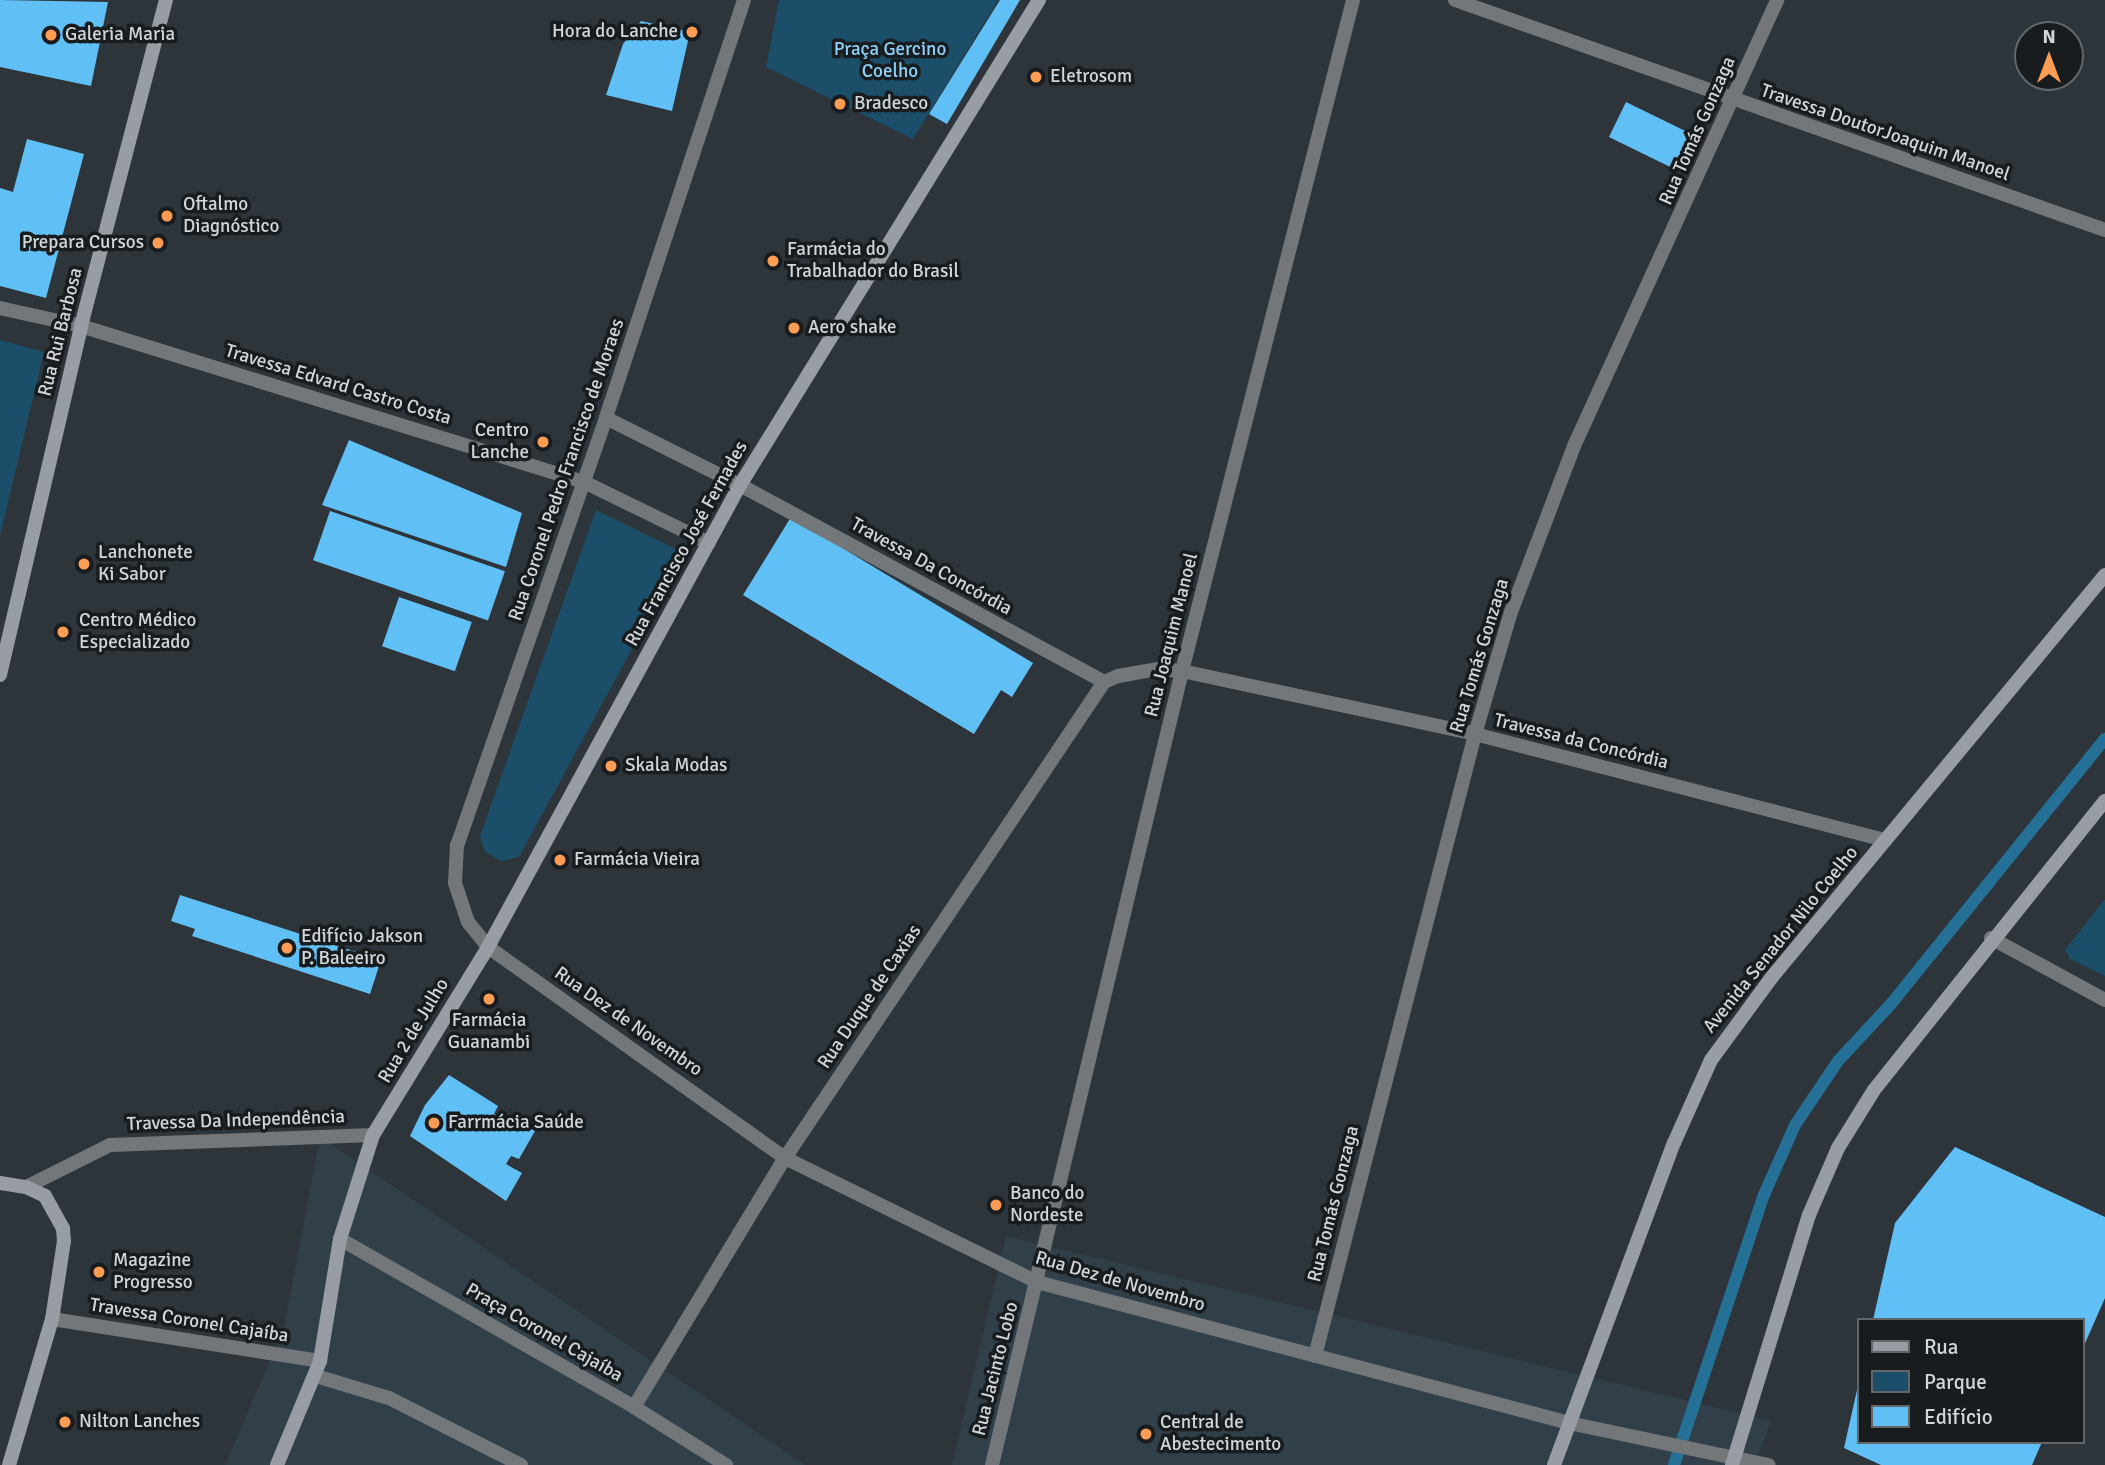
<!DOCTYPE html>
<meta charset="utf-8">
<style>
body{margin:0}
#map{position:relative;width:2105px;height:1465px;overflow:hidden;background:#2d353a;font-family:Signika,sans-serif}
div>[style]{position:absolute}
.built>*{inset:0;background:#313f48}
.green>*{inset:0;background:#1b4e69}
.stream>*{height:12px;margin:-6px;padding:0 6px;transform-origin:6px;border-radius:6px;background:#257097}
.building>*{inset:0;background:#60bff5;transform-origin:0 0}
.street>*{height:14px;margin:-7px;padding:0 7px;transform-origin:7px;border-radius:7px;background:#73777a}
.secondary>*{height:14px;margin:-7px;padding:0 7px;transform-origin:7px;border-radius:7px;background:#979da2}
.dots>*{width:19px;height:19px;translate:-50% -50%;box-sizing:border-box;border:4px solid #181c1e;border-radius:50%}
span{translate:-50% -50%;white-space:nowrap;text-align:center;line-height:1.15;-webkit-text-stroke:7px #181c1e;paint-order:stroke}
.poi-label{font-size:19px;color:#d1d6d9}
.right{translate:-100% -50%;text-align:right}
.left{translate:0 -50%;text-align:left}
.park-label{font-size:19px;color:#8dd1fa}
.street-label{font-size:19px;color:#d1d6d9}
.legend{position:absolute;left:1857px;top:1318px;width:228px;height:126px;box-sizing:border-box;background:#181c1e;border:2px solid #626669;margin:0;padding:9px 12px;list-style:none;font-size:21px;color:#d1d6d9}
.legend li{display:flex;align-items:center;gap:14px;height:35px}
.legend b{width:35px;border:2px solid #626669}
.north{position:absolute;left:2014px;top:21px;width:70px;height:70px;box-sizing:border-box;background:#181c1e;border:2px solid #626669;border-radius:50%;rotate:0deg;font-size:19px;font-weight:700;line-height:28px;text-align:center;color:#d1d6d9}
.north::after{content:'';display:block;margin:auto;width:24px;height:32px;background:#fd9d54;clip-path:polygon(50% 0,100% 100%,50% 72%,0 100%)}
</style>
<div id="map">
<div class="built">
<i style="clip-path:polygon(320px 1137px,805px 1465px,225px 1465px,284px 1328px)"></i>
<i style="clip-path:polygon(1006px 1236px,1771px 1421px,1755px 1465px,952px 1465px)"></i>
</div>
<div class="green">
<i style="clip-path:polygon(779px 0,998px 0,913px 139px,766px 67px)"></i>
<i style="clip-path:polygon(0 340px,44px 352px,0 536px)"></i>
<i style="clip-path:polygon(596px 510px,684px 553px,519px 857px,501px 861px,485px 852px,480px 836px)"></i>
<i style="clip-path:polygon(2105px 899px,2105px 976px,2070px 959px,2065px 950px)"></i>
</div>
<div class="stream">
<i style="left:1674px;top:1465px;width:282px;rotate:-71.6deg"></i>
<i style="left:1763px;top:1197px;width:79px;rotate:-66deg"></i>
<i style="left:1795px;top:1125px;width:77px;rotate:-56.1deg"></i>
<i style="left:1838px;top:1061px;width:78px;rotate:-47.1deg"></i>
<i style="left:1891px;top:1004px;width:341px;rotate:-51.1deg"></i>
</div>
<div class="building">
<i style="clip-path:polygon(0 0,108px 2px,91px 86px,0 67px)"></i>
<i style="clip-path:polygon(1000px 0,1020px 0,947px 124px,929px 114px)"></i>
<i style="clip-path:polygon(641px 21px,690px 32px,672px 111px,606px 95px,623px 44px)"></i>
<i style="left:1626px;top:102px;width:82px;height:39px;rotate:26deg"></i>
<i style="clip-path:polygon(27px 139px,84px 154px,46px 298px,0 286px,0 188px,13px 192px)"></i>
<i style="clip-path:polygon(349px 440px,522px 513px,506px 567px,322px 505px)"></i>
<i style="left:330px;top:511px;width:185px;height:52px;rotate:19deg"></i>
<i style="clip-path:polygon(791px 517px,1033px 663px,1012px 697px,1001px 690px,974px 734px,743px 595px)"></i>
<i style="left:399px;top:597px;width:77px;height:52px;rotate:19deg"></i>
<i style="clip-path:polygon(180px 895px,381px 960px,370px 994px,192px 936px,195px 929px,171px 921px)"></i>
<i style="clip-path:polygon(449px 1075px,498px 1106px,494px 1114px,504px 1120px,509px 1115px,535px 1131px,519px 1159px,511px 1156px,506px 1164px,522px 1173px,506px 1201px,410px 1136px,425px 1105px)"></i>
<i style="clip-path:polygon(1955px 1147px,2105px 1217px,2105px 1298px,2082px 1350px,2082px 1320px,1873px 1320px,1895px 1223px)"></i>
<i style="clip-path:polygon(1857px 1390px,1858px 1442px,2042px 1442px,2032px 1465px,1881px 1465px,1844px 1448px)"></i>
</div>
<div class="street">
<i style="left:744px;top:0;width:440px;rotate:108.3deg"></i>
<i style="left:606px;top:418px;width:452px;rotate:109.2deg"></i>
<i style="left:457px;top:845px;width:38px;rotate:93deg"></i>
<i style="left:455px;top:883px;width:41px;rotate:71.6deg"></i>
<i style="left:468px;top:922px;width:32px;rotate:51deg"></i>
<i style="left:488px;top:947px;width:364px;rotate:35.4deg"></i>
<i style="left:785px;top:1158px;width:281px;rotate:26.2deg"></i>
<i style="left:1037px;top:1282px;width:550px;rotate:14.84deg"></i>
<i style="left:1569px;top:1423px;width:204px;rotate:11.9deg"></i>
<i style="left:1455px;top:0;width:689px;rotate:19.49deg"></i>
<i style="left:0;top:308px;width:83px;rotate:12.5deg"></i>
<i style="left:81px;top:326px;width:527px;rotate:17.23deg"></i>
<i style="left:584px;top:482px;width:139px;rotate:26deg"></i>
<i style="left:606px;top:418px;width:150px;rotate:26.6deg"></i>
<i style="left:740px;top:485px;width:414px;rotate:28.4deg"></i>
<i style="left:1991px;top:938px;width:130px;rotate:28.5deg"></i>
<i style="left:26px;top:1187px;width:94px;rotate:-26.6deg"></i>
<i style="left:110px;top:1145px;width:263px;rotate:-2.2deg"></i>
<i style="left:340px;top:1239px;width:339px;rotate:29.7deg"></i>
<i style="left:634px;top:1407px;width:109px;rotate:32.2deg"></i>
<i style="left:52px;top:1319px;width:271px;rotate:8.9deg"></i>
<i style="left:1315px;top:1356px;width:642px;rotate:-75.57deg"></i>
<i style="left:1475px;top:734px;width:127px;rotate:-73.6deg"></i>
<i style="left:1511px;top:612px;width:178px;rotate:-69.2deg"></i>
<i style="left:1574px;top:446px;width:490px;rotate:-65.5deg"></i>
<i style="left:316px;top:1376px;width:76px;rotate:16.8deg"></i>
<i style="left:389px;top:1398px;width:148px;rotate:26.9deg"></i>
<i style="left:634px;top:1407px;width:291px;rotate:-58.8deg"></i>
<i style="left:785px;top:1158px;width:573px;rotate:-56.17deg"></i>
<i style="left:1104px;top:682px;width:15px;rotate:-23deg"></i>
<i style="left:1118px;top:676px;width:41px;rotate:-9.9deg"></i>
<i style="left:1158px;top:669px;width:24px;rotate:5deg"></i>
<i style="left:1182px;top:671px;width:300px;rotate:12.1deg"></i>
<i style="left:1475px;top:734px;width:424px;rotate:14.5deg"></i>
<i style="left:992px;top:1465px;width:816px;rotate:-76.54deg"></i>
<i style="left:1182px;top:671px;width:692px;rotate:-75.7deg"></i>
</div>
<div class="secondary">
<i style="left:0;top:675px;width:358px;rotate:-76.9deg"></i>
<i style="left:81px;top:326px;width:337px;rotate:-75.4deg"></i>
<i style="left:0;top:1183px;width:26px;rotate:9deg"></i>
<i style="left:26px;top:1187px;width:21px;rotate:25deg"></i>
<i style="left:45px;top:1196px;width:37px;rotate:61deg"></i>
<i style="left:63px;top:1228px;width:13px;rotate:86deg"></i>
<i style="left:64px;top:1241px;width:79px;rotate:98.7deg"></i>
<i style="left:52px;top:1319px;width:152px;rotate:106.4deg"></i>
<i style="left:277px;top:1465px;width:113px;rotate:-67.5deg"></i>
<i style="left:320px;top:1361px;width:124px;rotate:-80.7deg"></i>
<i style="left:340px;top:1239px;width:109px;rotate:-72.4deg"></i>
<i style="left:373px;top:1135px;width:220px;rotate:-58.5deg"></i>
<i style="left:488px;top:947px;width:526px;rotate:-61.39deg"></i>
<i style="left:740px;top:485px;width:570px;rotate:-58.35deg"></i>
<i style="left:1554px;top:1465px;width:344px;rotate:-69.6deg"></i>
<i style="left:1674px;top:1143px;width:91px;rotate:-66deg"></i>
<i style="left:1711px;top:1060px;width:103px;rotate:-53.7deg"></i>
<i style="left:1772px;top:977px;width:522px;rotate:-50.36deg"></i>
<i style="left:1732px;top:1465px;width:262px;rotate:-72.9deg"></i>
<i style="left:1809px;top:1215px;width:73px;rotate:-66.6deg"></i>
<i style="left:1838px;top:1148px;width:68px;rotate:-58.2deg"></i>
<i style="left:1874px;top:1090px;width:370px;rotate:-51.4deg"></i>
</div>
<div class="dots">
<i style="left:692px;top:32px;background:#fd9d54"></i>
<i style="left:51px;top:35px;background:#fd9d54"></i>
<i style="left:1036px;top:77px;background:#fd9d54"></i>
<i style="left:840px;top:104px;background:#fd9d54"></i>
<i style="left:167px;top:216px;background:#fd9d54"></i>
<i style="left:158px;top:243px;background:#fd9d54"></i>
<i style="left:773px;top:261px;background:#fd9d54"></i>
<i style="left:794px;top:328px;background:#fd9d54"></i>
<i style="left:543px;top:442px;background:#fd9d54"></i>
<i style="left:84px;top:564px;background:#fd9d54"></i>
<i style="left:63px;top:632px;background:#fd9d54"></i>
<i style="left:611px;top:766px;background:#fd9d54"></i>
<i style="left:560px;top:860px;background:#fd9d54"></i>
<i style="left:287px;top:948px;background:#fd9d54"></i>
<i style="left:489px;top:999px;background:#fd9d54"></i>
<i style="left:434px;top:1123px;background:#fd9d54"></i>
<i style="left:996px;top:1205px;background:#fd9d54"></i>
<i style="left:99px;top:1272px;background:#fd9d54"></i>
<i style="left:65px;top:1422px;background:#fd9d54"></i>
<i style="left:1146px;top:1434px;background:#fd9d54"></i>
</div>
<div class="poi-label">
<span class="right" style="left:678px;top:32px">Hora do Lanche</span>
<span class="left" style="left:65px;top:35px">Galeria Maria</span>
<span class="left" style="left:1050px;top:77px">Eletrosom</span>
<span class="left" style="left:854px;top:104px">Bradesco</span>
<span class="left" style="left:183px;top:216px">Oftalmo<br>Diagnóstico</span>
<span class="right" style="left:144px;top:243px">Prepara Cursos</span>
<span class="left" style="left:787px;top:261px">Farmácia do<br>Trabalhador do Brasil</span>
<span class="left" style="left:808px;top:328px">Aero shake</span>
<span class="right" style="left:529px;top:442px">Centro<br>Lanche</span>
<span class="left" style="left:98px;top:564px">Lanchonete<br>Ki Sabor</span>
<span class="left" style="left:79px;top:632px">Centro Médico<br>Especializado</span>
<span class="left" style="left:625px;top:766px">Skala Modas</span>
<span class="left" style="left:574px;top:860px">Farmácia Vieira</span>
<span class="left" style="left:301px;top:948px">Edifício Jakson<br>P. Baleeiro</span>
<span style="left:489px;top:1032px">Farmácia<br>Guanambi</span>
<span class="left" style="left:448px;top:1123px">Farrmácia Saúde</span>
<span class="left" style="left:1010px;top:1205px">Banco do<br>Nordeste</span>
<span class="left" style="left:113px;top:1272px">Magazine<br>Progresso</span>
<span class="left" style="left:79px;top:1422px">Nilton Lanches</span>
<span class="left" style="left:1160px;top:1434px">Central de<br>Abestecimento</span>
</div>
<div class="park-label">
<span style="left:890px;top:61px">Praça Gercino<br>Coelho</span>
</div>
<div class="street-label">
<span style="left:1698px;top:131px;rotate:-66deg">Rua Tomás Gonzaga</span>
<span style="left:1885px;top:133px;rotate:19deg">Travessa DoutorJoaquim Manoel</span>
<span style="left:61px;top:332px;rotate:-76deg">Rua Rui Barbosa</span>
<span style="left:338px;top:385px;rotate:17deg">Travessa Edvard Castro Costa</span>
<span style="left:567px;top:470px;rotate:-71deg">Rua Coronel Pedro Francisco de Moraes</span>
<span style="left:687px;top:544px;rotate:-61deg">Rua Francisco José Fernades</span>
<span style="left:931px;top:567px;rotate:29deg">Travessa Da Concórdia</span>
<span style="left:1172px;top:635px;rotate:-76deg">Rua Joaquim Manoel</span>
<span style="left:1480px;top:656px;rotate:-73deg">Rua Tomás Gonzaga</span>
<span style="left:1581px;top:742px;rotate:14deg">Travessa da Concórdia</span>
<span style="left:1781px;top:940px;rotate:-51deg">Avenida Senador Nilo Coelho</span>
<span style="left:870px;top:997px;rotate:-56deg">Rua Duque de Caxias</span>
<span style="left:628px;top:1022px;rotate:35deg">Rua Dez de Novembro</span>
<span style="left:414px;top:1031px;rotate:-59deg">Rua 2 de Julho</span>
<span style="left:236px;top:1121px;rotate:-2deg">Travessa Da Independência</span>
<span style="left:1334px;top:1204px;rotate:-76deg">Rua Tomás Gonzaga</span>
<span style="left:1120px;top:1282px;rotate:16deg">Rua Dez de Novembro</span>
<span style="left:189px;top:1321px;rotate:9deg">Travessa Coronel Cajaíba</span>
<span style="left:544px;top:1333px;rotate:30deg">Praça Coronel Cajaíba</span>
<span style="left:996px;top:1369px;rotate:-76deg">Rua Jacinto Lobo</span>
</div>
<ul class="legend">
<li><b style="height:9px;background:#979da2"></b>Rua</li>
<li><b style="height:19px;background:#1b4e69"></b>Parque</li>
<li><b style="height:19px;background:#60bff5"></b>Edifício</li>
</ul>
<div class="north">N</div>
</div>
